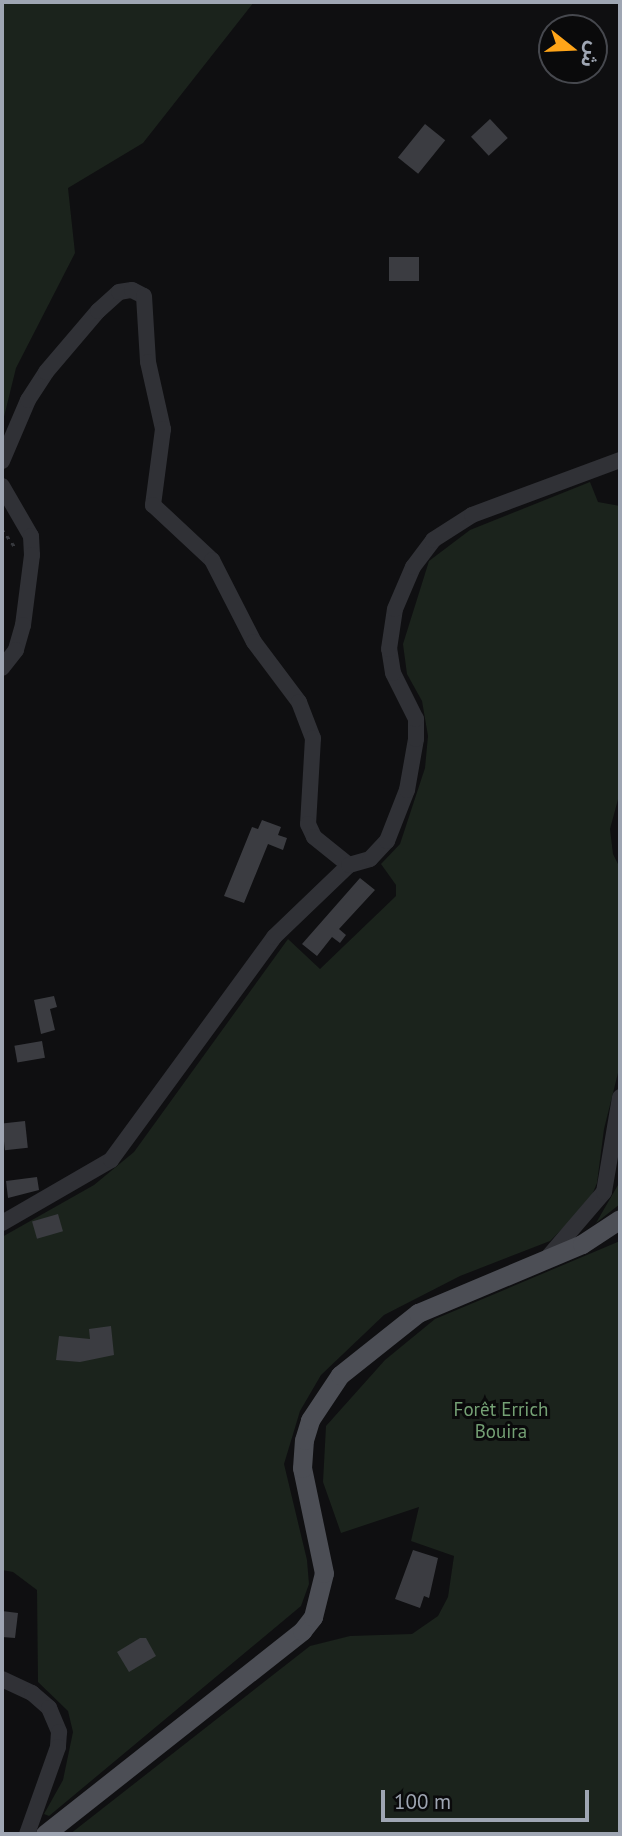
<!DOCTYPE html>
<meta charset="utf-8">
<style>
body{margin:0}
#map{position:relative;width:622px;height:1836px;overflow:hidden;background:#0f0f11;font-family:"PT Sans","Noto Sans Arabic",sans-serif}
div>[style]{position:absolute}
.green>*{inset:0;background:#1b231c}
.building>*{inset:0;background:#3b3c41;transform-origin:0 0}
.path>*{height:2.5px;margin-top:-1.25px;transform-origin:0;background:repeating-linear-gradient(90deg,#36383d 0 3.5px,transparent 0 8.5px)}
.minor>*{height:16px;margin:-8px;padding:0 8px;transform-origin:8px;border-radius:8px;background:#303136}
.major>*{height:19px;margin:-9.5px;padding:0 9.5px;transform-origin:9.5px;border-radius:9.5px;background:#4c4e55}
span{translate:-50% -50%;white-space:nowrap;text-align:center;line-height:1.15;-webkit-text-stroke:6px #0a0a0b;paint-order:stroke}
.park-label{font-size:19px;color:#74a074}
.frame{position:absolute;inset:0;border:4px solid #9fa6b3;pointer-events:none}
.north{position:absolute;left:538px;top:14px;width:70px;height:70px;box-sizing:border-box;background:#0a0a0b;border:2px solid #46484e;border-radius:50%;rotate:108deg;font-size:19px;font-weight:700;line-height:28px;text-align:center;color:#9fa6b3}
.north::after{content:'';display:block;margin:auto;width:24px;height:32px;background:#ffa519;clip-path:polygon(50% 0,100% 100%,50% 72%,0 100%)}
.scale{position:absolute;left:381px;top:1790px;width:208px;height:32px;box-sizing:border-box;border:4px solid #9fa6b3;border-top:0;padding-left:9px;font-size:21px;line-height:24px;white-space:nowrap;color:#9fa6b3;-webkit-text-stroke:5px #0a0a0b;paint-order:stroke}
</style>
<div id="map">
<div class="green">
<i style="clip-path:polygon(2px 2px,254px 2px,143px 143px,68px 188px,75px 253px,16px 368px,2px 425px)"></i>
<i style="clip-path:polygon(590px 482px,598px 502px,620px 506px,620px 792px,610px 829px,613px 854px,620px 868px,620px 1065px,604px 1129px,597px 1183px,589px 1202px,550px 1241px,460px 1276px,384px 1315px,321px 1375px,300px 1411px,284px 1464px,307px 1560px,309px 1584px,301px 1606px,49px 1816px,44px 1814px,63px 1780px,73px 1732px,68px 1711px,38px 1682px,37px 1590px,13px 1572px,2px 1570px,2px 1237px,94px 1185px,134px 1152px,288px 939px,320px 969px,396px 896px,396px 885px,381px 864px,400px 844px,425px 768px,428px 736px,422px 701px,407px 674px,403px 644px,429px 561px,470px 530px)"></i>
<i style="clip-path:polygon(620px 1175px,620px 1204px,596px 1223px,618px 1185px)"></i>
<i style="clip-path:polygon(620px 1241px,620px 1834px,70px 1834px,310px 1646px,350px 1636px,412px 1634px,438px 1616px,448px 1597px,454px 1556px,411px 1541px,419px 1507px,341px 1533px,323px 1482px,326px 1426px,385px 1360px,435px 1319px)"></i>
</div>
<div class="building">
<i style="left:490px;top:119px;width:26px;height:26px;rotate:47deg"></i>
<i style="left:425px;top:124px;width:26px;height:43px;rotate:39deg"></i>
<i style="left:389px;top:257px;width:30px;height:24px"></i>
<i style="clip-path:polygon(262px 820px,281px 827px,278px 835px,287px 838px,283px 850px,268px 844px,244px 903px,224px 896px,252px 827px,258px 829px)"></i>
<i style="clip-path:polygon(360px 878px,375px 890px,339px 929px,346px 935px,340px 943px,332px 937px,317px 956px,302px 944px)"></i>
<i style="clip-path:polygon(54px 996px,57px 1007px,50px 1009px,55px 1030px,41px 1034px,34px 1000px)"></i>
<i style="left:42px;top:1041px;width:17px;height:28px;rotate:80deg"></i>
<i style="left:25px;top:1121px;width:27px;height:23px;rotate:84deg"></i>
<i style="clip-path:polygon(37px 1177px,39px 1190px,8px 1198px,6px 1181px)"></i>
<i style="left:58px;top:1214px;width:18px;height:27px;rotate:74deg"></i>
<i style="clip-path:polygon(111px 1326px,114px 1355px,80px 1362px,56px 1360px,59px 1336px,90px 1339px,89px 1329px)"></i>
<i style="clip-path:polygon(413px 1550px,438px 1558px,429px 1598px,424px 1596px,420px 1608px,395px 1599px)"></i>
<i style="clip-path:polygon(2px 1611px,18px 1613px,15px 1638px,2px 1637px)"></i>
<i style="clip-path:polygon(140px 1638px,146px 1638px,156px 1656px,129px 1672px,117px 1652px)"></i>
</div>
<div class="path">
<i style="left:2px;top:529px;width:24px;rotate:54deg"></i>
</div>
<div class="minor">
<i style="left:2px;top:461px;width:66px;rotate:-66.9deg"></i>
<i style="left:28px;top:400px;width:33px;rotate:-57deg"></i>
<i style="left:46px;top:372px;width:80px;rotate:-49.6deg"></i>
<i style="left:98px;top:311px;width:28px;rotate:-42deg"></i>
<i style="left:119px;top:292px;width:13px;rotate:-9deg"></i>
<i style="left:132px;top:290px;width:13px;rotate:27deg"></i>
<i style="left:144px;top:296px;width:66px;rotate:86.5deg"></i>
<i style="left:148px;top:362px;width:69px;rotate:77.4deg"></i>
<i style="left:163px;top:429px;width:77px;rotate:97.5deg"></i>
<i style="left:153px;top:505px;width:81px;rotate:43deg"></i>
<i style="left:212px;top:560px;width:92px;rotate:62.9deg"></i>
<i style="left:254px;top:642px;width:75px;rotate:53.1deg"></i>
<i style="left:299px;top:702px;width:39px;rotate:69deg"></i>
<i style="left:313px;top:738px;width:86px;rotate:93.3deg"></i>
<i style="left:308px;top:824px;width:14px;rotate:65deg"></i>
<i style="left:314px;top:837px;width:45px;rotate:38.7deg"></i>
<i style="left:2px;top:486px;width:58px;rotate:59.9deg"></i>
<i style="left:31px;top:536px;width:19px;rotate:87deg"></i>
<i style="left:32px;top:555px;width:71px;rotate:97.3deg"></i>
<i style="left:23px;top:625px;width:26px;rotate:106deg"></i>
<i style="left:16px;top:650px;width:23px;rotate:128deg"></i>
<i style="left:2px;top:1223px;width:126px;rotate:-30deg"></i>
<i style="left:111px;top:1160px;width:276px;rotate:-53.8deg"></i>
<i style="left:274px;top:937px;width:104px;rotate:-43.8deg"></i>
<i style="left:349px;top:865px;width:22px;rotate:-16deg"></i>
<i style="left:370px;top:859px;width:25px;rotate:-47deg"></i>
<i style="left:387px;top:841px;width:55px;rotate:-68.6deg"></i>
<i style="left:407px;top:790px;width:52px;rotate:-80deg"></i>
<i style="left:416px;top:739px;width:20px;rotate:-90deg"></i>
<i style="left:416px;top:719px;width:51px;rotate:-116.6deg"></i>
<i style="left:393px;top:673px;width:24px;rotate:-99deg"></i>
<i style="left:389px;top:649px;width:40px;rotate:-81.5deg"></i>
<i style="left:395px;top:609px;width:46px;rotate:-66.8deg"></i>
<i style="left:413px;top:567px;width:34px;rotate:-53deg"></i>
<i style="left:433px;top:540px;width:46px;rotate:-32.7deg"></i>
<i style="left:472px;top:515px;width:158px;rotate:-20.4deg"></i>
<i style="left:549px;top:1256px;width:84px;rotate:-49.3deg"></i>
<i style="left:604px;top:1192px;width:96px;rotate:-80.4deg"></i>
<i style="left:2px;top:1679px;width:33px;rotate:25deg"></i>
<i style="left:32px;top:1693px;width:23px;rotate:41deg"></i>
<i style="left:49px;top:1708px;width:26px;rotate:67deg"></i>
<i style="left:59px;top:1732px;width:15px;rotate:94deg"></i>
<i style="left:58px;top:1747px;width:92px;rotate:109.6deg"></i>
</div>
<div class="major">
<i style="left:45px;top:1834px;width:328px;rotate:-38.3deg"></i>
<i style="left:302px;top:1631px;width:18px;rotate:-52deg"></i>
<i style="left:313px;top:1617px;width:45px;rotate:-76deg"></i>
<i style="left:324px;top:1573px;width:107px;rotate:-101.8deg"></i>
<i style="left:302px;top:1468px;width:28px;rotate:-86deg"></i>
<i style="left:304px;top:1440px;width:21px;rotate:-73deg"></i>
<i style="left:310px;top:1420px;width:54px;rotate:-56.3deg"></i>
<i style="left:340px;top:1375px;width:100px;rotate:-38.5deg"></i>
<i style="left:418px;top:1313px;width:178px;rotate:-22.8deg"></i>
<i style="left:582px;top:1244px;width:45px;rotate:-33.3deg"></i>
</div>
<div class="park-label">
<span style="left:501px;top:1421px">Forêt Errich<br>Bouira</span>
</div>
<div class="frame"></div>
<div class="north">ش</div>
<div class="scale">100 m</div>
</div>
